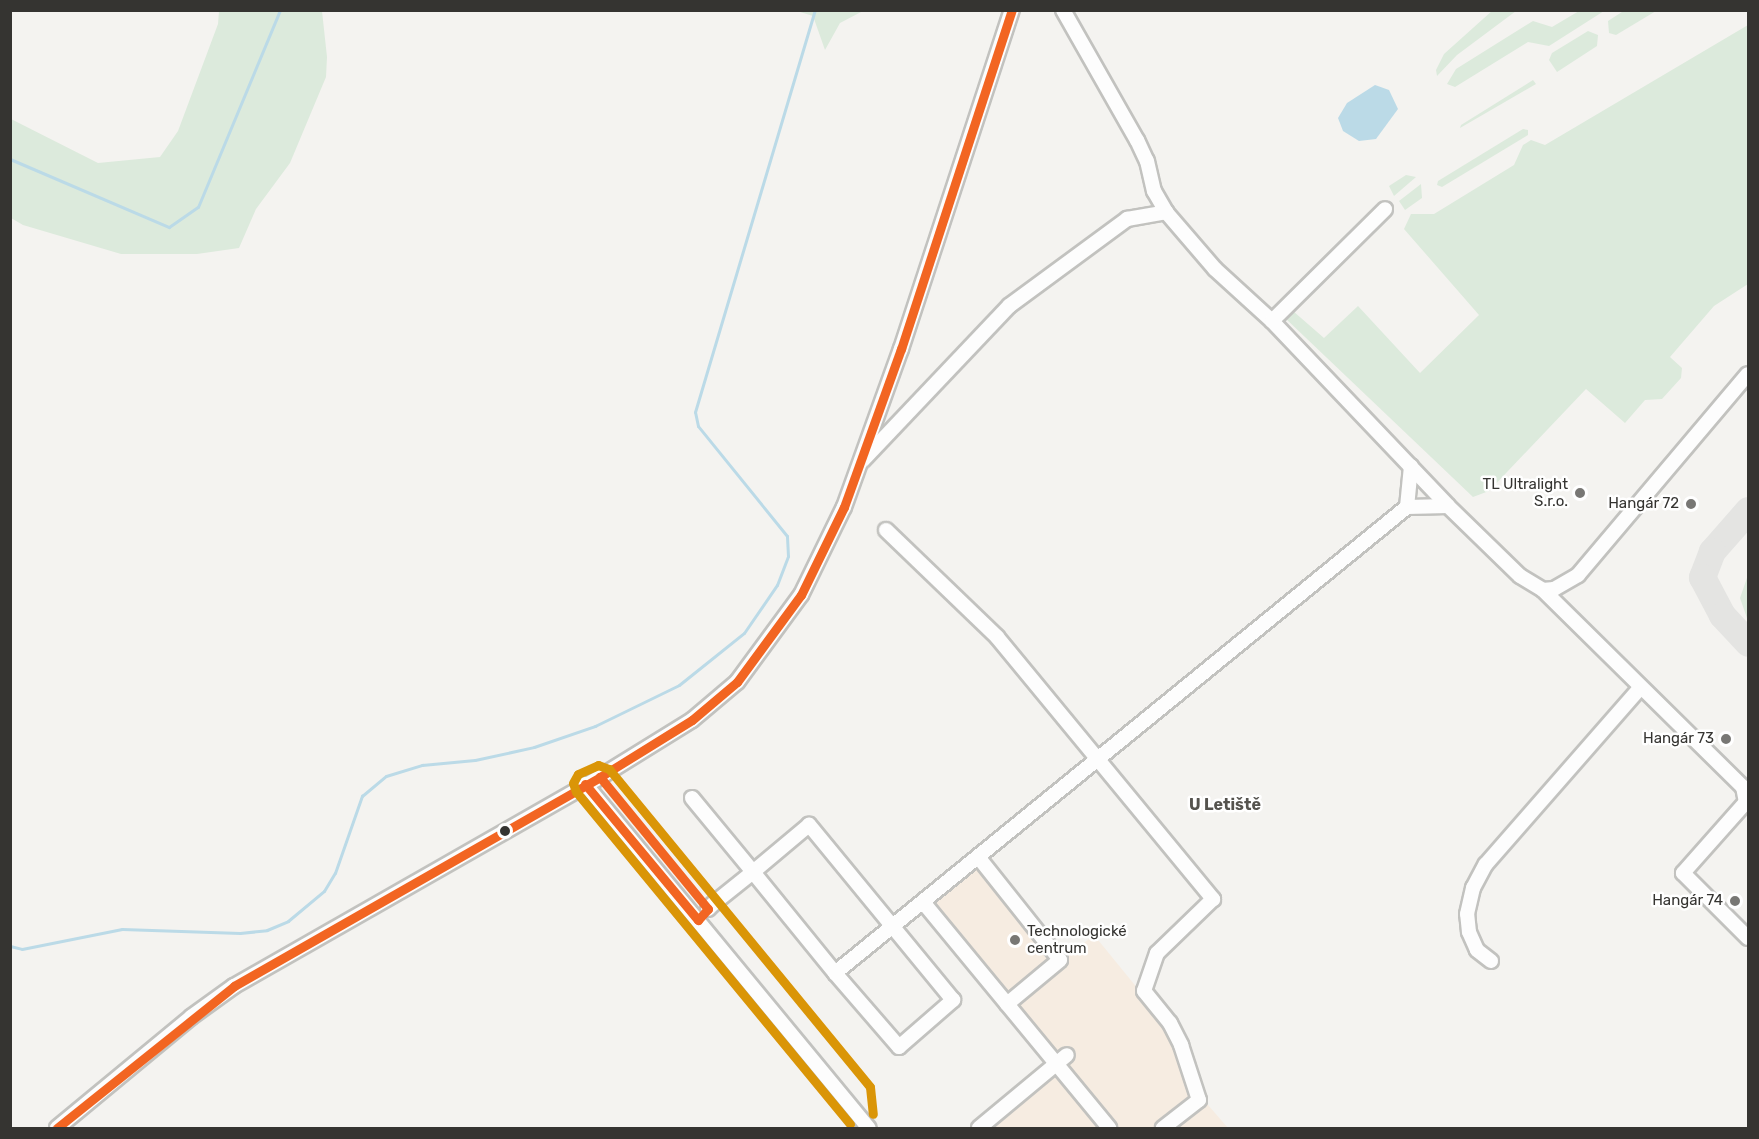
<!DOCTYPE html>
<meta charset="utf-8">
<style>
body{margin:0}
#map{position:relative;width:1759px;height:1139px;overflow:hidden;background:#f4f3f0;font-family:Rubik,sans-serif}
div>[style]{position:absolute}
.industrial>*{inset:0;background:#f6ece1}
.green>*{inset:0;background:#dceadc}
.water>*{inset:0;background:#bbdae7}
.stream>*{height:3px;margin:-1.5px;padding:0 1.5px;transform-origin:1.5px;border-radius:1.5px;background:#bbdae7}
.taxiway>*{height:27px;margin:-13.5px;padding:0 13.5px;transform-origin:13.5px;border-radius:13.5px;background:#e4e4e2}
.roads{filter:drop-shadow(2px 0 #c2c2bf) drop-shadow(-2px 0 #c2c2bf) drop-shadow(0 2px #c2c2bf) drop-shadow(0 -2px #c2c2bf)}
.minor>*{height:14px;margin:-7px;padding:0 7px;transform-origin:7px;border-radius:7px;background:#fdfdfd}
.bus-1>*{height:9px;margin:-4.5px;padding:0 4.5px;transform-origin:4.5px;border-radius:4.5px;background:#f26522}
.bus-2>*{height:9px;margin:-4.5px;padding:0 4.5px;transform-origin:4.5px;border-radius:4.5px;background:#da9507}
.dots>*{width:16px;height:16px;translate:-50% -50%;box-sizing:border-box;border:3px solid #fff;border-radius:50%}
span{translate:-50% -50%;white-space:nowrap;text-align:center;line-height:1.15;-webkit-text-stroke:5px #fff;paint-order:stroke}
.poi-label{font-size:15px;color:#353431}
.right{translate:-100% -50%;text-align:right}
.left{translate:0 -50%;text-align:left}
.neighbourhood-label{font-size:16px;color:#55534e;font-weight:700}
.frame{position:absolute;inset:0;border:12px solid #353431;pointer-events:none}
</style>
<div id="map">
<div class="industrial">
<i style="clip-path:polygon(984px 858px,1065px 958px,1094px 935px,1196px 1060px,1202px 1098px,1228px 1128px,979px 1128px,1053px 1060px,928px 903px)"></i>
</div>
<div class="green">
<i style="clip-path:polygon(1493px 10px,1516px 11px,1457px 55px,1437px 76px,1436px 70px,1444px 54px)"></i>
<i style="clip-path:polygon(1625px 10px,1656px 10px,1656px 11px,1616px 35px,1609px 33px,1608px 21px)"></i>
<i style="clip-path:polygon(219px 11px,322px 11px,327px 57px,326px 77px,290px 163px,256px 209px,239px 248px,197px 254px,121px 254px,23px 225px,11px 218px,11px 119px,98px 163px,160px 157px,178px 131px,218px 24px)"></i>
<i style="clip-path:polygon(797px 11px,863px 10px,863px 11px,840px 23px,825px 50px,813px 16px)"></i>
<i style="clip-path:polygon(1579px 11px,1604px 11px,1549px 46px,1528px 42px,1455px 87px,1447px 84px,1456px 69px,1533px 21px,1552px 27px)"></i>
<i style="clip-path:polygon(1748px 25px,1748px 284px,1714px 306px,1670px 357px,1682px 368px,1681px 378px,1662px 399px,1645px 400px,1625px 423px,1586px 389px,1489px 491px,1473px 497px,1285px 318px,1293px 311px,1324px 338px,1358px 306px,1420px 373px,1479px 315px,1404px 229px,1411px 214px,1434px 214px,1514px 165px,1523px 145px,1531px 140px,1545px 145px)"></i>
<i style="clip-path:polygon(1588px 31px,1598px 35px,1597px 46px,1557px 72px,1549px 60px,1552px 53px)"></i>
<i style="clip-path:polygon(1533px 80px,1536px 84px,1460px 128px,1461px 125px)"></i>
<i style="clip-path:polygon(1523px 129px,1528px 130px,1528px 135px,1442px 187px,1437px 185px,1438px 181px)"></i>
<i style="clip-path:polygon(1406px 175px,1416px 177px,1394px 196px,1389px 186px)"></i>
<i style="clip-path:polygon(1421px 184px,1422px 198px,1405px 210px,1399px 201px)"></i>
<i style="clip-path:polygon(1748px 575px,1748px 621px,1740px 598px)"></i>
</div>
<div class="water">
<i style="clip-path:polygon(1375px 85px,1389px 90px,1398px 109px,1376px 139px,1359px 141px,1343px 131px,1338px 118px,1347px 103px)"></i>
</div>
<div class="stream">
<i style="left:10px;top:159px;width:173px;rotate:23.2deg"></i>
<i style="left:169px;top:227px;width:35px;rotate:-35deg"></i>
<i style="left:198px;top:207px;width:213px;rotate:-67.4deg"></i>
<i style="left:10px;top:946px;width:12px;rotate:14deg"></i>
<i style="left:22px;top:949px;width:102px;rotate:-11.3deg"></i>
<i style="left:122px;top:929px;width:118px;rotate:1.9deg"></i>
<i style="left:240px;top:933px;width:27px;rotate:-6deg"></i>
<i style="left:267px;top:930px;width:23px;rotate:-23deg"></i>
<i style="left:288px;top:921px;width:47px;rotate:-39.8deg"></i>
<i style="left:324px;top:891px;width:21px;rotate:-59deg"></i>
<i style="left:335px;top:873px;width:82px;rotate:-70.7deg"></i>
<i style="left:362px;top:796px;width:31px;rotate:-40deg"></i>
<i style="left:386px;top:776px;width:38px;rotate:-17deg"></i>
<i style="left:422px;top:765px;width:53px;rotate:-5.4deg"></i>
<i style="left:475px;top:760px;width:60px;rotate:-12.4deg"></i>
<i style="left:534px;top:747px;width:65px;rotate:-19deg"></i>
<i style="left:595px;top:726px;width:93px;rotate:-26deg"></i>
<i style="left:679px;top:685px;width:83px;rotate:-38.7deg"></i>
<i style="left:744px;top:633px;width:58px;rotate:-55.5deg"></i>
<i style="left:777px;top:585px;width:31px;rotate:-69deg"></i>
<i style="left:788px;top:556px;width:20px;rotate:-93deg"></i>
<i style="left:787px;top:536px;width:141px;rotate:-129deg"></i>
<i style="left:698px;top:426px;width:14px;rotate:-102deg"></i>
<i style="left:695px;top:412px;width:420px;rotate:-73.4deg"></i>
</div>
<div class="taxiway">
<i style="left:1748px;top:510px;width:55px;rotate:131.3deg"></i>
<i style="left:1712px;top:551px;width:28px;rotate:111deg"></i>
<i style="left:1702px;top:577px;width:43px;rotate:62.2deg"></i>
<i style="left:1722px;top:615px;width:38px;rotate:47deg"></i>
</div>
<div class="roads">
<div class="minor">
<i style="left:1063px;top:10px;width:150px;rotate:60.4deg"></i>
<i style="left:1137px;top:140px;width:23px;rotate:65deg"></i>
<i style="left:1147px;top:161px;width:31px;rotate:77deg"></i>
<i style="left:1154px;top:191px;width:24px;rotate:60deg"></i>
<i style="left:1166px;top:212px;width:75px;rotate:49.3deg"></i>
<i style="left:1215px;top:269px;width:77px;rotate:42.4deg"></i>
<i style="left:1272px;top:321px;width:255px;rotate:46.4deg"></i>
<i style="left:1272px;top:321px;width:159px;rotate:-44.7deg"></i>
<i style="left:863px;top:460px;width:212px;rotate:-46.5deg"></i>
<i style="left:1009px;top:306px;width:147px;rotate:-36.4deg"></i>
<i style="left:1127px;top:219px;width:40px;rotate:-10deg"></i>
<i style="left:1407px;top:507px;width:41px;rotate:-84.4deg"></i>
<i style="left:886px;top:530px;width:154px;rotate:43.9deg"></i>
<i style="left:997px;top:637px;width:340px;rotate:50.5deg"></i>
<i style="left:1213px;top:899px;width:78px;rotate:136deg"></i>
<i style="left:1157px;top:953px;width:40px;rotate:108.9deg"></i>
<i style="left:1144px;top:991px;width:41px;rotate:50.9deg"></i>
<i style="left:1170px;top:1023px;width:25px;rotate:63deg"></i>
<i style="left:1181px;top:1045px;width:58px;rotate:71.9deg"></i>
<i style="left:1199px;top:1100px;width:46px;rotate:142.1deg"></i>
<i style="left:1543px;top:590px;width:11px;rotate:-5deg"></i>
<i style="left:1554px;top:589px;width:28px;rotate:-30deg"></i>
<i style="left:1578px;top:575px;width:263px;rotate:-49.8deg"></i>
<i style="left:585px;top:784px;width:446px;rotate:50.5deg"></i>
<i style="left:692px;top:798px;width:96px;rotate:50.5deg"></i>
<i style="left:753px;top:872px;width:130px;rotate:50.9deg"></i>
<i style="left:835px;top:973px;width:98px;rotate:49.1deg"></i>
<i style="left:899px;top:1047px;width:72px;rotate:-41deg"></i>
<i style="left:953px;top:1000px;width:227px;rotate:-129.4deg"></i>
<i style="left:809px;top:825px;width:73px;rotate:140deg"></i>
<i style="left:753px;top:872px;width:51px;rotate:141.3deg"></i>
<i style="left:713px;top:904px;width:7px;rotate:135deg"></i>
<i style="left:979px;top:858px;width:130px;rotate:51.5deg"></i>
<i style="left:1060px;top:960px;width:69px;rotate:140.3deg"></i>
<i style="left:923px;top:902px;width:293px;rotate:50.5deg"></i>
<i style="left:1491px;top:961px;width:18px;rotate:-142deg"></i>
<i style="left:1477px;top:950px;width:20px;rotate:-114deg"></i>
<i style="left:1469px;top:932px;width:18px;rotate:-96deg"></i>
<i style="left:1467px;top:914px;width:27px;rotate:-77deg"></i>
<i style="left:1473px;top:888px;width:27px;rotate:-62deg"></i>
<i style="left:1486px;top:864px;width:234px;rotate:-48.8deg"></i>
<i style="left:835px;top:973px;width:738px;rotate:-39.17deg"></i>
<i style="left:1407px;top:507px;width:41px;rotate:-1.4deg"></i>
<i style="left:1448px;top:506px;width:100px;rotate:44.2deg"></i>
<i style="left:1520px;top:576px;width:27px;rotate:31deg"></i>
<i style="left:1543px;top:590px;width:281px;rotate:44.6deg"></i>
<i style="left:1743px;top:787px;width:15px;rotate:79deg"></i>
<i style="left:1746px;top:802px;width:95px;rotate:131.6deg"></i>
<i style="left:1683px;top:873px;width:92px;rotate:45deg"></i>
<i style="left:57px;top:1128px;width:174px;rotate:-39.6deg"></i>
<i style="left:191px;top:1017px;width:53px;rotate:-35.8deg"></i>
<i style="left:234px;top:986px;width:421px;rotate:-29.7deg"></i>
<i style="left:600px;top:777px;width:108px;rotate:-31.8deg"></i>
<i style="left:692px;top:720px;width:59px;rotate:-40.2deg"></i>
<i style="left:737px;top:682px;width:108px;rotate:-53.7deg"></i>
<i style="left:801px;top:595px;width:98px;rotate:-64deg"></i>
<i style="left:844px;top:507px;width:168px;rotate:-70.2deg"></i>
<i style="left:901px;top:349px;width:357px;rotate:-71.9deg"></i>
<i style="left:979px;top:1128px;width:114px;rotate:-39.7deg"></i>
</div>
</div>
<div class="bus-1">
<i style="left:585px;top:784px;width:177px;rotate:50.3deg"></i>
<i style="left:698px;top:920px;width:15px;rotate:-48deg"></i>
<i style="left:708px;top:909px;width:171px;rotate:-129.3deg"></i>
<i style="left:57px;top:1128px;width:227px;rotate:-38.7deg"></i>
<i style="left:234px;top:986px;width:421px;rotate:-29.7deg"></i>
<i style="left:600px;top:777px;width:108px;rotate:-31.8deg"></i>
<i style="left:692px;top:720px;width:59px;rotate:-40.2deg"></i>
<i style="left:737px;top:682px;width:108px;rotate:-53.7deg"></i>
<i style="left:801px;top:595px;width:98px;rotate:-64deg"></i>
<i style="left:844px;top:507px;width:168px;rotate:-70.2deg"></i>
<i style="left:901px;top:349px;width:357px;rotate:-71.9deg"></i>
</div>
<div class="bus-2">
<i style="left:850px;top:1124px;width:430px;rotate:-129.5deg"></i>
<i style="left:576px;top:792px;width:9px;rotate:-108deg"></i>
<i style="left:573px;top:783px;width:10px;rotate:-61deg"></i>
<i style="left:578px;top:774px;width:22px;rotate:-24deg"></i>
<i style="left:598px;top:765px;width:12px;rotate:20deg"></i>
<i style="left:609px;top:769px;width:411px;rotate:50.6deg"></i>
<i style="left:870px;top:1087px;width:27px;rotate:84deg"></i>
</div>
<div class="dots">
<i style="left:1580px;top:493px;background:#787774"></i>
<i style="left:1691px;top:504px;background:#787774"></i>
<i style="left:1726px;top:739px;background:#787774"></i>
<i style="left:505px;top:831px;background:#353431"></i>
<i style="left:1735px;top:901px;background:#787774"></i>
<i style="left:1015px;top:940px;background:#787774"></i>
</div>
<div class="poi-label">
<span class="right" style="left:1568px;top:493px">TL Ultralight<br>S.r.o.</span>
<span class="right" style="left:1679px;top:504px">Hangár 72</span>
<span class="right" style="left:1714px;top:739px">Hangár 73</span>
<span class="right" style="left:1723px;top:901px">Hangár 74</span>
<span class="left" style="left:1027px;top:940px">Technologické<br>centrum</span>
</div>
<div class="neighbourhood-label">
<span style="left:1225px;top:805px">U Letiště</span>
</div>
<div class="frame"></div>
</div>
